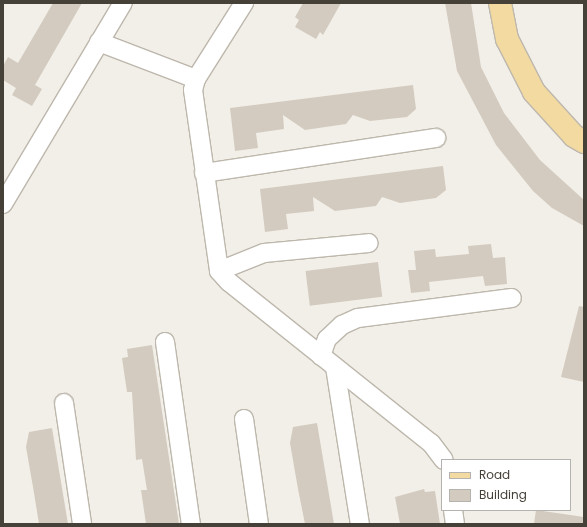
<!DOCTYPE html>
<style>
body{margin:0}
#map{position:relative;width:587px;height:527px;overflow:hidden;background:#f2efe9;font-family:Poppins,sans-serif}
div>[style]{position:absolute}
.building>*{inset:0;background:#d3cbbf;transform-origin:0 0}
.roads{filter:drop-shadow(1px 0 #bdb7ac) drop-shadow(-1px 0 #bdb7ac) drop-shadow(0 1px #bdb7ac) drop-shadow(0 -1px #bdb7ac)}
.minor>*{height:18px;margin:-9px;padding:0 9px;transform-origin:9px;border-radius:9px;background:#fff}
.major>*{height:22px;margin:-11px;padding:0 11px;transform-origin:11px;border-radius:11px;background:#f3daa1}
span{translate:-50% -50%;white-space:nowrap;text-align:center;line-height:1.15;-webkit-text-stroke:3px #fff;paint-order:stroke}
.frame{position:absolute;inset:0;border:4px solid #454038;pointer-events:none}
.legend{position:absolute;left:441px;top:459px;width:130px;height:52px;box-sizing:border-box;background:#fff;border:1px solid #b5b3af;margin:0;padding:5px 7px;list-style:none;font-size:12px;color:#454038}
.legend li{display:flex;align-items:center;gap:8px;height:20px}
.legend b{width:20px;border:1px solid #b5b3af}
</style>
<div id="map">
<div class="building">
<i style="clip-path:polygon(53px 3px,82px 3px,35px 85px,42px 89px,32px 106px,12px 95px,16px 88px,3px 80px,3px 66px,8px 57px,18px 63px)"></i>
<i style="clip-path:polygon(303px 3px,341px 3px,323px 35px,320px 32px,316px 39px,295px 27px,299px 20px,295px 17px)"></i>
<i style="clip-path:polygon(445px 3px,471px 3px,481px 67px,504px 113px,540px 160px,584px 200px,584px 226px,552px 208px,533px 191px,496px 145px,457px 71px)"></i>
<i style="clip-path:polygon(413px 85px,416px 109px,407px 117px,370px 121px,353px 115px,346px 124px,305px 130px,283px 115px,284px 129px,256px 133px,258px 148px,235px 151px,230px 108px)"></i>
<i style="clip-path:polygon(443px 166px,446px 190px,436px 198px,400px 203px,382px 197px,376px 206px,335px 211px,313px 197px,314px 211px,286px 214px,288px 229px,265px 232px,260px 189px)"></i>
<i style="clip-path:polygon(491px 244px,493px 258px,505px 257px,507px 284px,485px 286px,483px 276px,429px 282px,430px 291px,411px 293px,408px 270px,416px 270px,414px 251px,435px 249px,436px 257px,469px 254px,468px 246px)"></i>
<i style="left:378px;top:262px;width:35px;height:73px;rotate:83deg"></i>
<i style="clip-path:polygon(579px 306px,584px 307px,584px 382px,561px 377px)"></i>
<i style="clip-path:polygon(152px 345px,179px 524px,146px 524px,141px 490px,147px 490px,142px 459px,136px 460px,132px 392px,127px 392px,122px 358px,128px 357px,127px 349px)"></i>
<i style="clip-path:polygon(317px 423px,334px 524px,305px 524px,298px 489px,290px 443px,293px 427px)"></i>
<i style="clip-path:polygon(52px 428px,68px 524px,39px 524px,34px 493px,26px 447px,29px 432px)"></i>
<i style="clip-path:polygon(424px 489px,425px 492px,435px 491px,440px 524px,400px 524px,395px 497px)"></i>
<i style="clip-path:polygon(536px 510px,584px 517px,584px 524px,534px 524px)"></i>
</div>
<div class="roads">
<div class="minor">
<i style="left:244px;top:3px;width:90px;rotate:122.3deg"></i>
<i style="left:196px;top:79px;width:11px;rotate:105deg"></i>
<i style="left:193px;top:90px;width:183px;rotate:81.8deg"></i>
<i style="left:219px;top:271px;width:15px;rotate:48deg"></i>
<i style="left:229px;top:282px;width:258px;rotate:38.6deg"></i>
<i style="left:431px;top:443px;width:21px;rotate:53deg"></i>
<i style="left:99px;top:42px;width:104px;rotate:20.9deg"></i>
<i style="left:204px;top:173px;width:235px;rotate:-8.6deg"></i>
<i style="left:3px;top:204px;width:234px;rotate:-59.2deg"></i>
<i style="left:219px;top:271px;width:48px;rotate:-21.8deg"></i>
<i style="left:264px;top:253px;width:105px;rotate:-5.4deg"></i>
<i style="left:165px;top:342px;width:184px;rotate:81.9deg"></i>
<i style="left:321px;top:356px;width:18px;rotate:-71deg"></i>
<i style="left:327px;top:339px;width:21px;rotate:-43deg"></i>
<i style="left:342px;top:325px;width:17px;rotate:-24deg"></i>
<i style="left:358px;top:318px;width:155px;rotate:-7.4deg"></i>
<i style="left:335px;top:367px;width:159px;rotate:81deg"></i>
<i style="left:64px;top:403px;width:122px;rotate:81.5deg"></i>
<i style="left:244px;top:419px;width:106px;rotate:81.9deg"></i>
<i style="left:453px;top:510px;width:14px;rotate:82deg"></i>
</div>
<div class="major">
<i style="left:500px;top:3px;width:37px;rotate:79deg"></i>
<i style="left:507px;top:39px;width:59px;rotate:63deg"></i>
<i style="left:534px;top:92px;width:59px;rotate:47.7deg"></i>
<i style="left:574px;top:136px;width:12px;rotate:31deg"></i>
</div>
</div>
<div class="frame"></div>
<ul class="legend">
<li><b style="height:5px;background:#f3daa1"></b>Road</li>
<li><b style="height:11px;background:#d3cbbf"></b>Building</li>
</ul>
</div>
